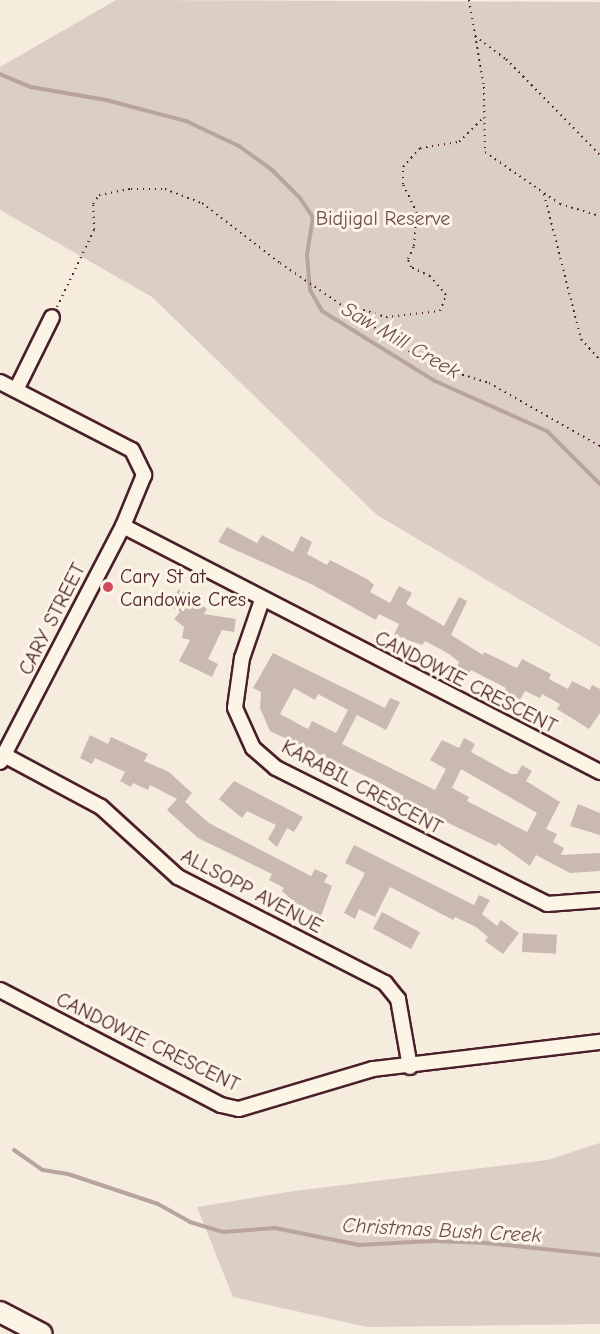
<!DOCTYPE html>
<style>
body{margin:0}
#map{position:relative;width:600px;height:1334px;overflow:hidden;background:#f5ecde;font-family:"Comic Neue",sans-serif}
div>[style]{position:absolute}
.green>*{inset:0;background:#dbcec4}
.stream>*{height:4px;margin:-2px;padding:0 2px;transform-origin:2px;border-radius:2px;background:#b8a39e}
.building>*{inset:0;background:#cab9b1;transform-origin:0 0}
.path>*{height:2px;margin-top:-1px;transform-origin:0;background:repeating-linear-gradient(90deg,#4a1f2b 0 1.5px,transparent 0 6px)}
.roads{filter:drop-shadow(2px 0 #4a1f2b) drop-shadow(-2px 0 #4a1f2b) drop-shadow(0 2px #4a1f2b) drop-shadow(0 -2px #4a1f2b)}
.street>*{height:14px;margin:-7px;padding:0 7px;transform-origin:7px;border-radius:7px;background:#fcf5e5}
.secondary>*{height:20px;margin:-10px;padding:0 10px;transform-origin:10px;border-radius:10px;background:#fcf5e5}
.dots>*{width:16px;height:16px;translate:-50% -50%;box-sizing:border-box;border:3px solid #fcf5e5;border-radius:50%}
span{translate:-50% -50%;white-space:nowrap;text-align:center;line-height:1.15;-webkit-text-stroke:6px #fcf5e5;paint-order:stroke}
.park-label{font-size:20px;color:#6e4b51}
.poi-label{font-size:20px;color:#4a1f2b}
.left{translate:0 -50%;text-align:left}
.street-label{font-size:20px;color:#4a1f2b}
.water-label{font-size:21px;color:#704d53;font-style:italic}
</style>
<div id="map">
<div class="green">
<i style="clip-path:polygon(116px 0,600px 2px,600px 647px,377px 515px,152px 297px,0 210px,0 67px)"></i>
<i style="clip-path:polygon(600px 1143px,600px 1324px,367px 1327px,233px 1297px,197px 1207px,294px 1191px,547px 1160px)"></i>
</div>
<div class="stream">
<i style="left:0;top:74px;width:34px;rotate:23deg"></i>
<i style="left:31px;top:87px;width:76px;rotate:9.8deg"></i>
<i style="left:106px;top:100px;width:83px;rotate:14.7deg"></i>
<i style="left:186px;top:121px;width:59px;rotate:25.3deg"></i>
<i style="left:239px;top:146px;width:39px;rotate:36deg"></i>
<i style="left:271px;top:169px;width:41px;rotate:45deg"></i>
<i style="left:300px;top:198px;width:23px;rotate:56deg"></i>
<i style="left:313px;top:217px;width:38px;rotate:99deg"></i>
<i style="left:307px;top:255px;width:35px;rotate:85deg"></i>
<i style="left:310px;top:290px;width:24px;rotate:60deg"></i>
<i style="left:322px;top:311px;width:133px;rotate:31.8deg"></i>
<i style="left:435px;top:381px;width:123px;rotate:24.1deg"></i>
<i style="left:547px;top:431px;width:75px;rotate:45deg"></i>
<i style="left:14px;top:1150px;width:35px;rotate:35deg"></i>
<i style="left:43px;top:1170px;width:25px;rotate:9deg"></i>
<i style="left:68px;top:1174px;width:95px;rotate:18.4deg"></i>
<i style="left:158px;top:1204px;width:37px;rotate:29deg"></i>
<i style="left:190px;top:1222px;width:34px;rotate:17deg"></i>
<i style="left:223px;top:1232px;width:52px;rotate:-4.4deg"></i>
<i style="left:275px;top:1228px;width:86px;rotate:11.4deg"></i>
<i style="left:359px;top:1245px;width:74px;rotate:-3.1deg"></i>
<i style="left:433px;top:1241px;width:53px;rotate:2.2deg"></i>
<i style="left:486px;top:1243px;width:115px;rotate:6deg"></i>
</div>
<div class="building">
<i style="clip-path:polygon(227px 527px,257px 543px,262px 535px,293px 552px,301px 536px,312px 542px,307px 554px,327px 565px,330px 560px,367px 579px,374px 585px,370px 592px,390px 603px,399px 586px,412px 593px,406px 604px,444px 626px,459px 597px,467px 601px,451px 635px,483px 655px,484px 652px,517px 668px,522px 659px,551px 674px,549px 679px,568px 689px,572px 681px,590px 690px,592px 685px,600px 689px,600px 713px,589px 729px,557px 709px,560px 704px,542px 694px,540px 698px,525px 691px,520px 700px,504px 692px,506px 688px,471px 670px,468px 676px,456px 670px,459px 662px,449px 654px,425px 641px,422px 645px,394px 635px,399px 624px,379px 614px,376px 620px,313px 585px,218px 542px)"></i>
<i style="clip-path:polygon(179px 589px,207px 609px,204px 614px,236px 619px,234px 632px,222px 630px,208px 659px,218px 664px,212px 677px,179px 661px,190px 640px,182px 638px,184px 627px,174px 619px,180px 612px,168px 605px)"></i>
<i style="clip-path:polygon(evenodd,273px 653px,385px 708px,390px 698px,400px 702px,386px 730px,357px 715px,342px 744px,435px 790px,446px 769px,430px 760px,442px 740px,459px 748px,464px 738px,475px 744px,471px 752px,511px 774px,517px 774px,522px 765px,532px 771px,526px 781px,560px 802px,546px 829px,557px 834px,553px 842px,564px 848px,561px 855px,600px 853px,600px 871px,570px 873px,536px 855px,530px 866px,498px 843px,496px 846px,442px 820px,402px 800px,404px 796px,374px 780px,270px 731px,260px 708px,261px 692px,253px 688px,273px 653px,294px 688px,315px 700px,318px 694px,348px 710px,336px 733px,312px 721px,308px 729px,280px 714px,294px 688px,273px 653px,461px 769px,537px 813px,527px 832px,467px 801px,469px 797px,452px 788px,461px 769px)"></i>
<i style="clip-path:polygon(90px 735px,108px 744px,111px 737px,148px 754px,144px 761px,169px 772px,192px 793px,185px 802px,209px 823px,311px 876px,315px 869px,328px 875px,324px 882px,332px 886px,321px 916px,294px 902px,282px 891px,284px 888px,269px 880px,272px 874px,198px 838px,167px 810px,177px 799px,150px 785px,148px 790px,133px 783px,131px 787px,120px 781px,125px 772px,95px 758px,92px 764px,80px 758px)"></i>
<i style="clip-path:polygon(234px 781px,303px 817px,294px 832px,287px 828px,277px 847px,268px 839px,276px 825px,247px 811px,242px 818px,219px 799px)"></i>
<i style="clip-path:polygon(578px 804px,600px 813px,600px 835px,570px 826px)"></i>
<i style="clip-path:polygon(354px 845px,474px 905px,479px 895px,490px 900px,482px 914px,497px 926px,501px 920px,519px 933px,503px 954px,485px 941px,488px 937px,476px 927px,455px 917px,453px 920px,390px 887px,375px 917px,359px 909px,355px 919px,344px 913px,365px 873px,345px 863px)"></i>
<i style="left:382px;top:912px;width:43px;height:19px;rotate:28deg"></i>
<i style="left:523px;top:933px;width:34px;height:19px;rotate:3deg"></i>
</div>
<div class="path">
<i style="left:469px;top:0;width:88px;rotate:80.2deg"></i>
<i style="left:484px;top:87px;width:65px;rotate:89.1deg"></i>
<i style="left:485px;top:152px;width:91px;rotate:34.7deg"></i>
<i style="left:560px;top:204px;width:42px;rotate:16.7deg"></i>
<i style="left:475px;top:36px;width:39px;rotate:37deg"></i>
<i style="left:506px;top:59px;width:134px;rotate:45.6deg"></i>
<i style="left:544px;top:194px;width:150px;rotate:75.7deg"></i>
<i style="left:581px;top:339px;width:28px;rotate:48deg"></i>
<i style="left:346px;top:305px;width:42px;rotate:16.7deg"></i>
<i style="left:386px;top:317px;width:54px;rotate:-6.3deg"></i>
<i style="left:440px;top:311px;width:17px;rotate:-69deg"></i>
<i style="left:446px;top:295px;width:25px;rotate:-130deg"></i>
<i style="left:430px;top:276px;width:21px;rotate:-155deg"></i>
<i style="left:411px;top:267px;width:9px;rotate:-111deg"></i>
<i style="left:408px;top:259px;width:14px;rotate:-65deg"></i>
<i style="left:414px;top:246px;width:33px;rotate:-85deg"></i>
<i style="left:417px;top:213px;width:32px;rotate:-116deg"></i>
<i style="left:403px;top:184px;width:17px;rotate:-90deg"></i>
<i style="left:403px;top:167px;width:25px;rotate:-48deg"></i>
<i style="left:420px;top:148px;width:39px;rotate:-9deg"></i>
<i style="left:459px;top:142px;width:33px;rotate:-45deg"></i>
<i style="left:57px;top:307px;width:85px;rotate:-64.3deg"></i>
<i style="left:94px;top:230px;width:26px;rotate:-92deg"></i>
<i style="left:93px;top:204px;width:11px;rotate:-56deg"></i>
<i style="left:99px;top:195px;width:33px;rotate:-11deg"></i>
<i style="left:131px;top:189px;width:34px"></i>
<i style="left:165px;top:189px;width:40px;rotate:21deg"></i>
<i style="left:202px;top:203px;width:98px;rotate:37.6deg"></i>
<i style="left:280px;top:263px;width:179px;rotate:34.3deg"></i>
<i style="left:428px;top:364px;width:64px;rotate:17.3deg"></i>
<i style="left:489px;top:383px;width:128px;rotate:29.6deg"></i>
</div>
<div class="roads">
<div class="street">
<i style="left:0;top:382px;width:148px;rotate:27.3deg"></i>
<i style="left:132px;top:450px;width:28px;rotate:64deg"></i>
<i style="left:144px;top:475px;width:55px;rotate:112.4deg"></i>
<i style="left:123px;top:526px;width:266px;rotate:117.5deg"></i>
<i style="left:16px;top:390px;width:81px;rotate:-63.7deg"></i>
<i style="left:123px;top:526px;width:537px;rotate:27.28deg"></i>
<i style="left:262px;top:600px;width:61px;rotate:109deg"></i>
<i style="left:242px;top:658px;width:50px;rotate:98deg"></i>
<i style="left:235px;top:708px;width:44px;rotate:65.8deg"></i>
<i style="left:253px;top:748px;width:30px;rotate:41deg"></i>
<i style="left:276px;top:768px;width:303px;rotate:26.6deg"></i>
<i style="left:547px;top:904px;width:53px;rotate:-4.3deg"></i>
<i style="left:4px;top:755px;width:110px;rotate:28.2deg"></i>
<i style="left:101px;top:807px;width:104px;rotate:42.3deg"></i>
<i style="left:178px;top:877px;width:233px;rotate:27.1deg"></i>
<i style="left:385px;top:983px;width:21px;rotate:51deg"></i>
<i style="left:398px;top:999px;width:69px;rotate:80deg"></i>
<i style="left:0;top:990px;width:249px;rotate:27.5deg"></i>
<i style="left:221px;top:1105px;width:18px;rotate:13deg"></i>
<i style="left:239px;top:1109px;width:140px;rotate:-16.6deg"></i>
<i style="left:373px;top:1069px;width:229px;rotate:-6.8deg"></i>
</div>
<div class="secondary">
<i style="left:0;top:1312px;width:47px;rotate:27.6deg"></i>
</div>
</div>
<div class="dots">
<i style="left:108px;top:587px;background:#d1495b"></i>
</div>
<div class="park-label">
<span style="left:383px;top:218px">Bidjigal Reserve</span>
</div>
<div class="poi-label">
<span class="left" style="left:120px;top:588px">Cary St at<br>Candowie Cres</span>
</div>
<div class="street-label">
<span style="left:52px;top:619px;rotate:-63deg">CARY STREET</span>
<span style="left:466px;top:682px;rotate:27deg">CANDOWIE CRESCENT</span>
<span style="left:362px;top:787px;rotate:28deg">KARABIL CRESCENT</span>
<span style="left:252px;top:891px;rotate:28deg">ALLSOPP AVENUE</span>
<span style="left:148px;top:1042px;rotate:26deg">CANDOWIE CRESCENT</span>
</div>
<div class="water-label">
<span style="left:401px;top:340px;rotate:30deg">Saw Mill Creek</span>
<span style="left:442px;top:1230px;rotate:3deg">Christmas Bush Creek</span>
</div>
</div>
